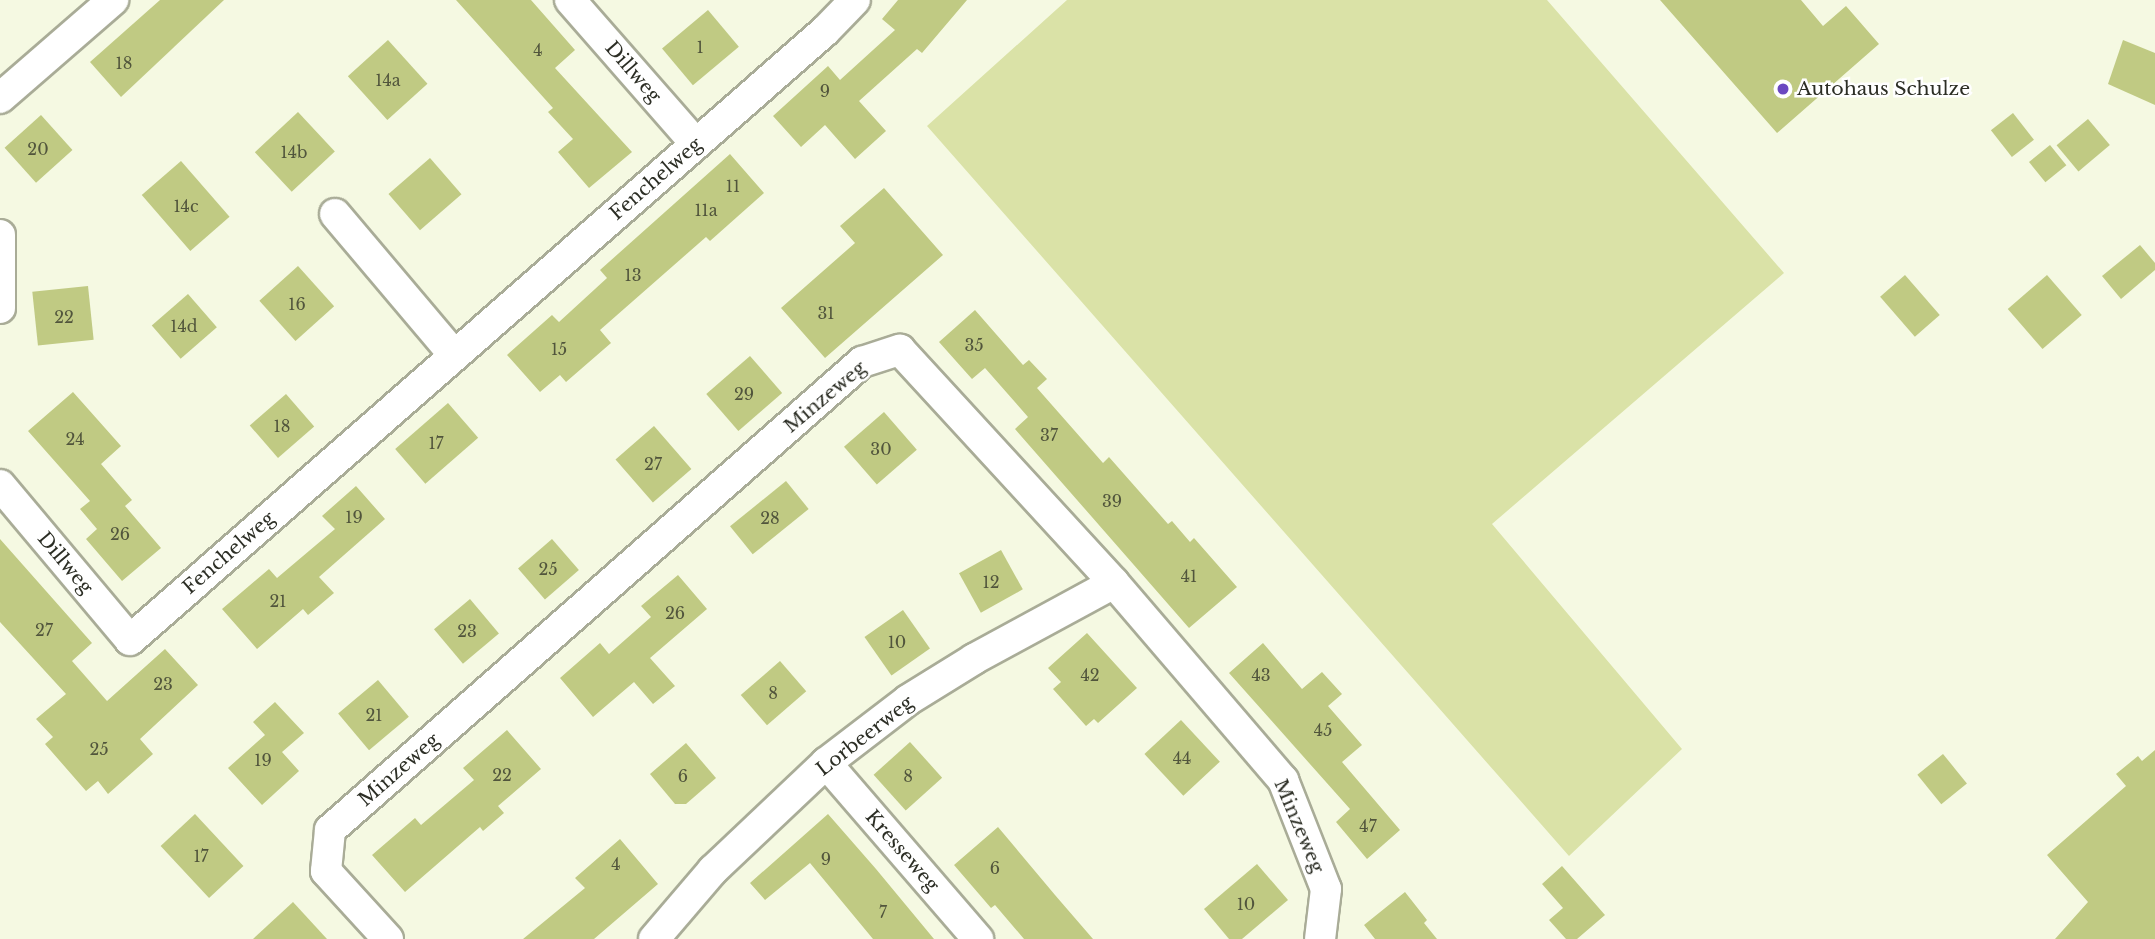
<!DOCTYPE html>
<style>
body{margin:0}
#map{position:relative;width:2155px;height:939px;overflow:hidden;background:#f5f9e2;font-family:"Libre Baskerville",serif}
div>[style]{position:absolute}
.green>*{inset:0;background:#dae2a7}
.building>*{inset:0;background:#c0ca83;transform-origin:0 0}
.roads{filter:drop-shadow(2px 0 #a9ac97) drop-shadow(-2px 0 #a9ac97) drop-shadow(0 2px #a9ac97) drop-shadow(0 -2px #a9ac97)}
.street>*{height:30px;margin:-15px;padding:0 15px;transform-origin:15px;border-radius:15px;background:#fff}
.dots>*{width:19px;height:19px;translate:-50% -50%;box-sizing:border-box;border:4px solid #fff;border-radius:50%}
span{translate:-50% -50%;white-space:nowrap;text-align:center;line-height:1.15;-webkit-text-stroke:5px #fff;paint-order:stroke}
.number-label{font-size:16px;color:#51553c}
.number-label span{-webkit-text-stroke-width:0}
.street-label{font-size:19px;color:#2c2e25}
.poi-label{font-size:19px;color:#2c2e25}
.left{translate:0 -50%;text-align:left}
</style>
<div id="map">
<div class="green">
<i style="clip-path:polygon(1067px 0,1547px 0,1784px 273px,1492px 524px,1682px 749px,1569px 856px,927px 126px)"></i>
</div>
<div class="building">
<i style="clip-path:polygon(160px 0,224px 0,121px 97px,90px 62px)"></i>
<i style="clip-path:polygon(456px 0,531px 0,575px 50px,555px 68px,632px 152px,589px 188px,558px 152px,573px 139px,548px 112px,553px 108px)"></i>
<i style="clip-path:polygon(898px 0,967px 0,922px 53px,917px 49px,859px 101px,886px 131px,855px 159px,825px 125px,801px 147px,773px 116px,828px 66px,840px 80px,895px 30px,882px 19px)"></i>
<i style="clip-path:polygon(1660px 0,1801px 0,1823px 26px,1846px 6px,1879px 44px,1777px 133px)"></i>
<i style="left:708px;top:10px;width:48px;height:60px;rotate:50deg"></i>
<i style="left:388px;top:40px;width:59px;height:54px;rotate:48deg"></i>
<i style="clip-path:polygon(2123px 40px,2155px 53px,2155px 105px,2108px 84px)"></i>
<i style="left:298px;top:112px;width:54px;height:59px;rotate:47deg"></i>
<i style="left:2013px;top:113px;width:34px;height:28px;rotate:52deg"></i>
<i style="left:41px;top:115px;width:47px;height:49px;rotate:48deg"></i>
<i style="left:2088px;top:119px;width:34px;height:41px;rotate:50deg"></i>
<i style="left:2050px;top:145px;width:26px;height:27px;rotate:51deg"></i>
<i style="clip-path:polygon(730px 154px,764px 193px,710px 241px,706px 237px,600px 330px,611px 343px,566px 382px,560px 375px,540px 392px,507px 355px,552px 315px,559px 322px,607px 278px,600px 270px)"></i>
<i style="left:430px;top:158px;width:48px;height:55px;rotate:49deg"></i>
<i style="left:181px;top:161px;width:74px;height:52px;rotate:49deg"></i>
<i style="clip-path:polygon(884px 188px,943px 255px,825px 358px,781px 308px,855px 243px,840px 226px)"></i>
<i style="clip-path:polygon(2140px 245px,2155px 263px,2155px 270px,2121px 299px,2102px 276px)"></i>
<i style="left:298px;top:266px;width:54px;height:52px;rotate:48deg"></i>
<i style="left:1905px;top:275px;width:53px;height:33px;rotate:49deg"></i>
<i style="left:2047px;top:275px;width:53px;height:52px;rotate:49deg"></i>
<i style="left:88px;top:286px;width:54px;height:56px;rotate:84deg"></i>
<i style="left:188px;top:294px;width:44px;height:48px;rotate:49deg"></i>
<i style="clip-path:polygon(975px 310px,1023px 365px,1029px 360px,1047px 379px,1037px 388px,1103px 463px,1109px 457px,1168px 524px,1172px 521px,1190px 542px,1194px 538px,1237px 587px,1189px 628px,1015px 429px,1028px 417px,985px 368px,972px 379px,939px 342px)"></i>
<i style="left:750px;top:356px;width:49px;height:58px;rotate:49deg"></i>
<i style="clip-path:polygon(73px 392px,121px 446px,101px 464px,132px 500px,125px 506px,161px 548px,122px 581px,86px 539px,97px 529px,80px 509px,90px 501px,28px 431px)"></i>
<i style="left:286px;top:394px;width:43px;height:48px;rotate:49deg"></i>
<i style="left:448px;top:403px;width:46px;height:70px;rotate:49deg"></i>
<i style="left:884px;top:412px;width:50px;height:53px;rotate:49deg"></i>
<i style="left:654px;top:426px;width:57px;height:51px;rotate:49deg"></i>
<i style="left:786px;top:481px;width:36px;height:72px;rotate:51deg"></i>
<i style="clip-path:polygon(356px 486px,385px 519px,319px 577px,334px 593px,308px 615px,303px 609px,257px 649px,222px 609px,269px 569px,277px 578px,335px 529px,322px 516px)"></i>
<i style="clip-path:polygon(0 539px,92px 643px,72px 661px,107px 701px,165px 649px,198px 685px,140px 739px,153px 754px,108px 794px,98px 781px,86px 791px,45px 744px,53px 737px,36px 719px,66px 694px,0 622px)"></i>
<i style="left:552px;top:539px;width:41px;height:45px;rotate:49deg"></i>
<i style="left:1001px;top:550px;width:45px;height:48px;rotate:61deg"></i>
<i style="clip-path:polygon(678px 575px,707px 609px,650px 658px,675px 686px,653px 704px,634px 682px,593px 717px,560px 678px,600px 643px,609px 654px,651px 617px,641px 606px)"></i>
<i style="left:470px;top:599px;width:45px;height:47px;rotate:50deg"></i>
<i style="left:903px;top:610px;width:47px;height:47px;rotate:55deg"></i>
<i style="clip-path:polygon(1087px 633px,1137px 688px,1098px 723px,1094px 719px,1086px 726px,1053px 689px,1061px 682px,1048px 668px)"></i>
<i style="clip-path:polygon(1263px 643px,1302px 689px,1322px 672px,1342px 694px,1328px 706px,1362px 745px,1342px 762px,1400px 830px,1367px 859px,1336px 822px,1350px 809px,1229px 673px)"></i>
<i style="left:780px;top:661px;width:40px;height:52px;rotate:49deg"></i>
<i style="left:378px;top:680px;width:48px;height:52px;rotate:50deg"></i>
<i style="clip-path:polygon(275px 702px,304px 733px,282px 752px,299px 771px,262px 805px,228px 768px,265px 735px,253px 722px)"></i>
<i style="left:1181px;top:720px;width:57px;height:50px;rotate:47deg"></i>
<i style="clip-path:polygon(507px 730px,541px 769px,498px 806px,504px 813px,483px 831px,480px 827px,405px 892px,372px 855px,415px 818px,421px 825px,474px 780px,463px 768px)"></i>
<i style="left:910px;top:742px;width:48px;height:49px;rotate:48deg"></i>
<i style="clip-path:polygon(686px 743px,716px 778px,686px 804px,675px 804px,650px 774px)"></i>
<i style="clip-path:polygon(2155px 750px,2155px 939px,2055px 939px,2088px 902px,2047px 855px,2126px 786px,2116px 774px,2138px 756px,2142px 761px)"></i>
<i style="left:1943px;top:754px;width:38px;height:33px;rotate:51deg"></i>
<i style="left:195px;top:814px;width:71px;height:47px;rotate:47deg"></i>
<i style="clip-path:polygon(828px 814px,876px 869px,934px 939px,873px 939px,810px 863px,765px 900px,750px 883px)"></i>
<i style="clip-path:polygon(998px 827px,1055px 895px,1093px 939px,1024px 939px,995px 905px,991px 908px,954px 865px)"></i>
<i style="clip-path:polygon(620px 839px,658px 884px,594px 939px,523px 939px,585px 888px,575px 878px)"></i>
<i style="clip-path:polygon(1257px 864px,1288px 900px,1242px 939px,1229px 939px,1204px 909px)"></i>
<i style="clip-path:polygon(1562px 866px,1605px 915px,1577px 939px,1566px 939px,1549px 920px,1563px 908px,1542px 884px)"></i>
<i style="clip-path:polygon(1405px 892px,1427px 920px,1424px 923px,1437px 939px,1375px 939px,1364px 925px)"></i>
<i style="clip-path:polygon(293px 902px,327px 939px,253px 939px)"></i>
</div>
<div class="roads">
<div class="street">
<i style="left:570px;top:0;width:191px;rotate:48.8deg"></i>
<i style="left:0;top:98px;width:150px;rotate:-40.9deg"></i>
<i style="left:335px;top:214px;width:185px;rotate:49.8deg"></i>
<i style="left:0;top:235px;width:73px;rotate:90deg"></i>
<i style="left:0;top:485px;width:202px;rotate:50deg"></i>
<i style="left:130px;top:640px;width:924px;rotate:-41.23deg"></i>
<i style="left:825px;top:31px;width:43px;rotate:-45.9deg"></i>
<i style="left:826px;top:763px;width:233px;rotate:49.2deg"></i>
<i style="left:388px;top:939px;width:92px;rotate:-132.4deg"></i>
<i style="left:326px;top:871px;width:41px;rotate:-84.4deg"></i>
<i style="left:330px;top:830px;width:709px;rotate:-41.34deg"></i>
<i style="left:862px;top:362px;width:40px;rotate:-18deg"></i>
<i style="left:900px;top:350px;width:316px;rotate:47.4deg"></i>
<i style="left:1114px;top:583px;width:260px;rotate:49.4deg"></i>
<i style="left:1283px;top:780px;width:117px;rotate:68.5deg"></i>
<i style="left:1326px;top:889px;width:50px;rotate:96.8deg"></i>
<i style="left:654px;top:939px;width:91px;rotate:-49.5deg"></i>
<i style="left:713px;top:870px;width:156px;rotate:-43.4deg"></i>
<i style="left:826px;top:763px;width:103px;rotate:-37.5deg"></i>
<i style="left:908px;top:700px;width:78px;rotate:-31.8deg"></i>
<i style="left:974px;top:659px;width:159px;rotate:-28.5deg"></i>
</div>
</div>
<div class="dots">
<i style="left:1783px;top:89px;background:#6b48c1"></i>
</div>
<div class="number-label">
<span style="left:700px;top:47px">1</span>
<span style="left:538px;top:50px">4</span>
<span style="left:124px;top:63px">18</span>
<span style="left:388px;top:80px">14a</span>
<span style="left:825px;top:91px">9</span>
<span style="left:38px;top:149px">20</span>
<span style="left:294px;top:152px">14b</span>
<span style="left:733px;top:186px">11</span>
<span style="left:186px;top:206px">14c</span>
<span style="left:706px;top:210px">11a</span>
<span style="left:633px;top:275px">13</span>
<span style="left:297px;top:304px">16</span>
<span style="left:826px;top:313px">31</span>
<span style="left:64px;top:317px">22</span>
<span style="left:184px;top:326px">14d</span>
<span style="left:974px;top:345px">35</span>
<span style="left:559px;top:349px">15</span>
<span style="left:744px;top:394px">29</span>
<span style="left:282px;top:426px">18</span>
<span style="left:1049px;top:435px">37</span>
<span style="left:75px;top:439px">24</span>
<span style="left:436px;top:443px">17</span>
<span style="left:881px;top:449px">30</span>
<span style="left:653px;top:464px">27</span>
<span style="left:1112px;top:501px">39</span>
<span style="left:354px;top:517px">19</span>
<span style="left:770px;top:518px">28</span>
<span style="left:120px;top:534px">26</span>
<span style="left:548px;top:569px">25</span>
<span style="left:1189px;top:576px">41</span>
<span style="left:991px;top:582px">12</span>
<span style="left:278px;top:601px">21</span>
<span style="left:675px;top:613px">26</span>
<span style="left:44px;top:630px">27</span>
<span style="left:467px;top:631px">23</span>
<span style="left:897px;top:642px">10</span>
<span style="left:1090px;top:675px">42</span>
<span style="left:1261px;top:675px">43</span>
<span style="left:163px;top:684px">23</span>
<span style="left:773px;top:693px">8</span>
<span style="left:374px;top:715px">21</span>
<span style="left:1323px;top:730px">45</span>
<span style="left:99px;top:749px">25</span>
<span style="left:1182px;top:758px">44</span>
<span style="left:263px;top:760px">19</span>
<span style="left:502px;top:775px">22</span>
<span style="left:683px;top:776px">6</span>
<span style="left:908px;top:776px">8</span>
<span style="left:1368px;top:826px">47</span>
<span style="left:201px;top:856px">17</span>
<span style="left:826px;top:859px">9</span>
<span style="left:616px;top:864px">4</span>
<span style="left:995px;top:868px">6</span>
<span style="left:1246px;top:904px">10</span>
<span style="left:883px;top:912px">7</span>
</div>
<div class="street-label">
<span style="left:633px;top:72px;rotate:49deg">Dillweg</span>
<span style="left:656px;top:179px;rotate:-41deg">Fenchelweg</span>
<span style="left:825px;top:397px;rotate:-40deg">Minzeweg</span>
<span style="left:229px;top:553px;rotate:-41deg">Fenchelweg</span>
<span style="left:65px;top:563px;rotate:50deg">Dillweg</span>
<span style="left:865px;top:736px;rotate:-38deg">Lorbeerweg</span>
<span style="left:399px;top:770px;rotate:-41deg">Minzeweg</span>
<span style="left:1299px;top:826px;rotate:67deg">Minzeweg</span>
<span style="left:902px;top:851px;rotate:49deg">Kresseweg</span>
</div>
<div class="poi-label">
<span class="left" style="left:1797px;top:89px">Autohaus Schulze</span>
</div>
</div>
